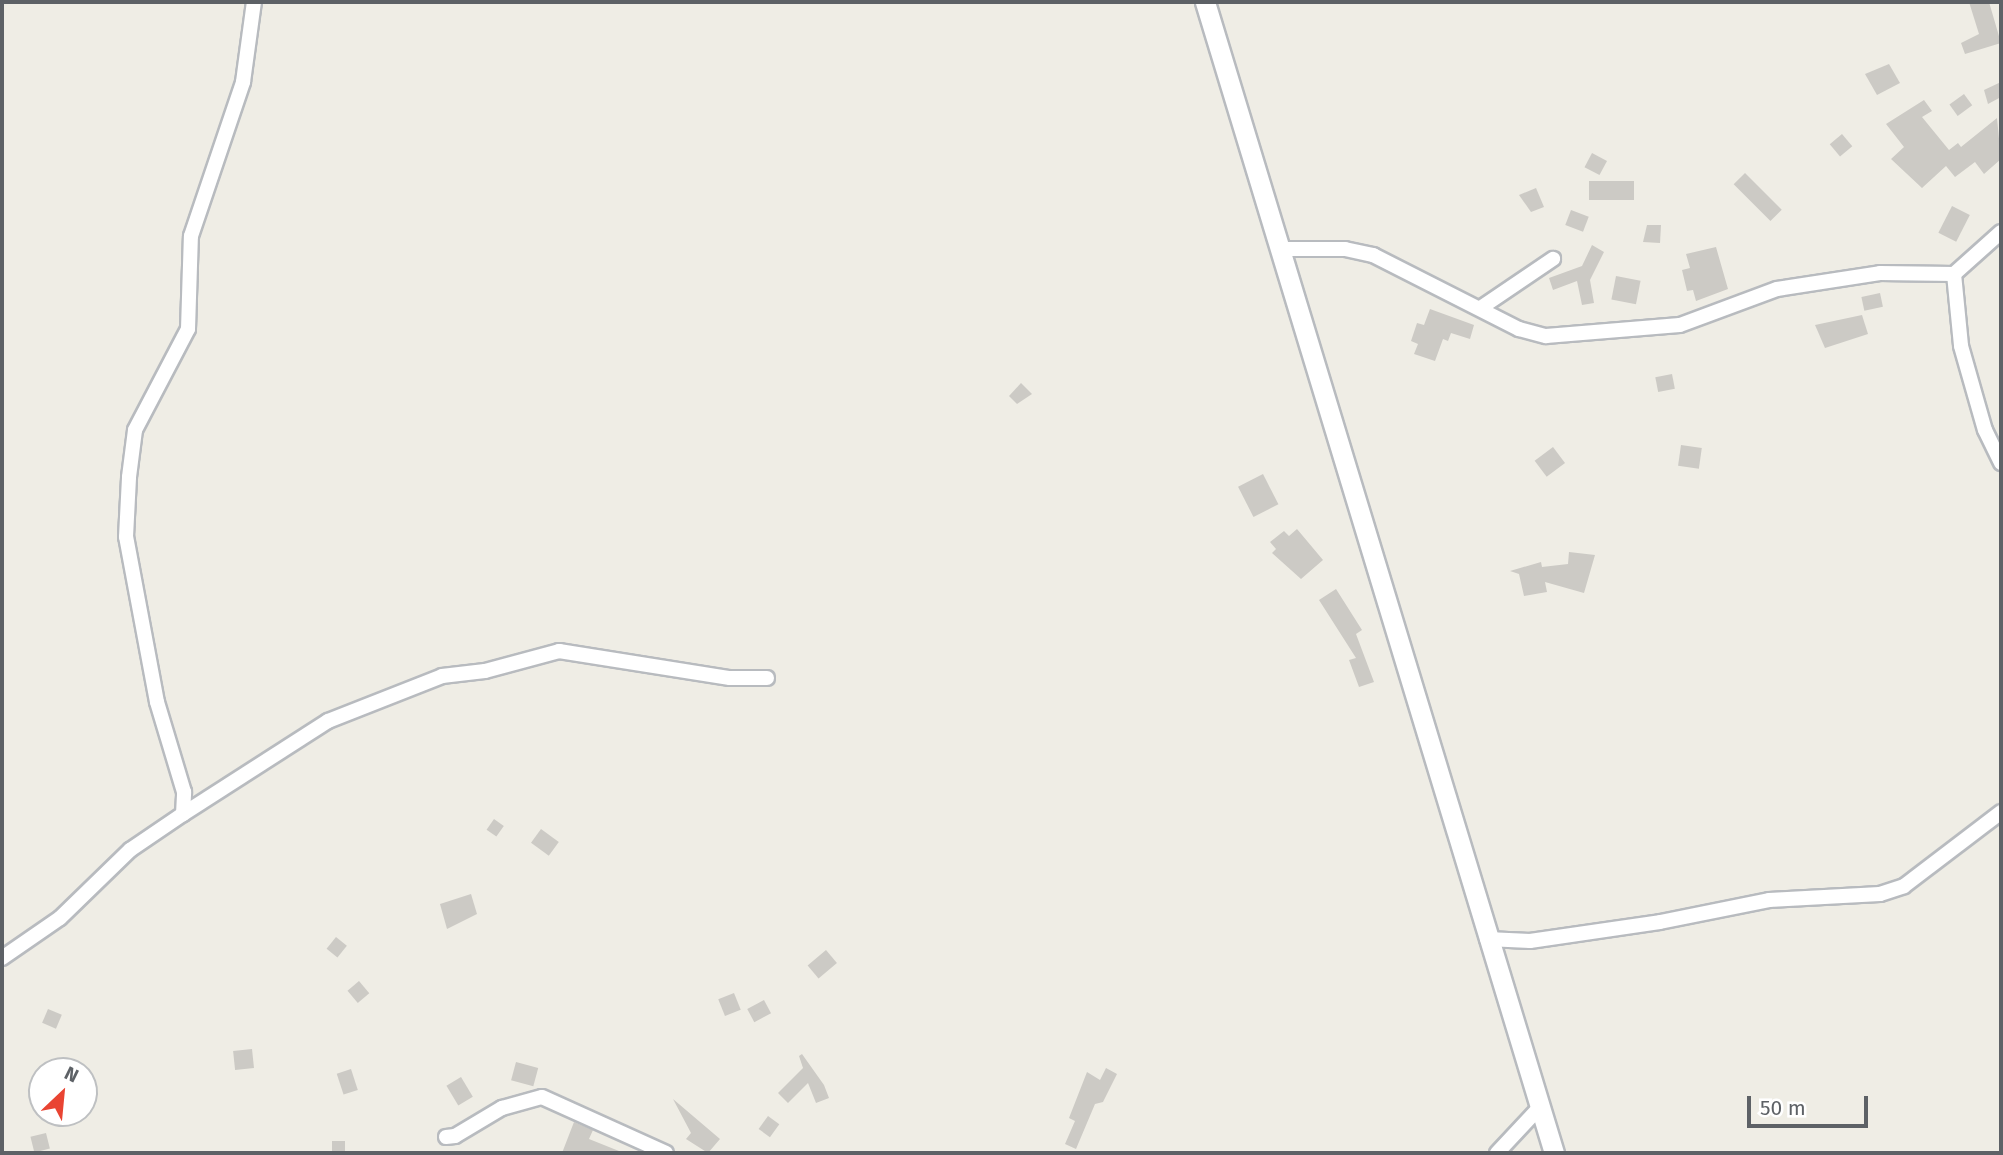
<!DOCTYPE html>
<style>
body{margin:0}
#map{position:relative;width:2003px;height:1155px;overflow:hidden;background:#efede5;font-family:"Fira Sans",sans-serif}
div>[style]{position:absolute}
.building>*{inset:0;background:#cccac5;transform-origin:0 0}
.roads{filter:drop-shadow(2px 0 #b8bbbf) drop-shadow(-2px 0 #b8bbbf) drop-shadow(0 2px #b8bbbf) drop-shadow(0 -2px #b8bbbf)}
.street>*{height:14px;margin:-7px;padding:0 7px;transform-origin:7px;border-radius:7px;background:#fff}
.secondary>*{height:19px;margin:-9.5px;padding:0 9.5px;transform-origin:9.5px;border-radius:9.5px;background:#fff}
span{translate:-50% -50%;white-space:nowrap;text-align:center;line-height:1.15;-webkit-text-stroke:7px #fff;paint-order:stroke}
.frame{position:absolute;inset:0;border:4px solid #5d6166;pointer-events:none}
.north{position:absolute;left:28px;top:1057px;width:70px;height:70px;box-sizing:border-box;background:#fff;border:2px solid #bec0c2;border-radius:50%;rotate:26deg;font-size:19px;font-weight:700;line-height:28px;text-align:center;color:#5d6166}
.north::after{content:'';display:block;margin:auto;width:24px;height:32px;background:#e94432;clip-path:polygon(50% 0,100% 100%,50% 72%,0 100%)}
.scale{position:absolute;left:1747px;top:1096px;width:121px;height:32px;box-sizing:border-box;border:4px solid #5d6166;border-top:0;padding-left:9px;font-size:21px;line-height:24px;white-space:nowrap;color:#5d6166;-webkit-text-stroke:5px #fff;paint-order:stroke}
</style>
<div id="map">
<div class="building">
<i style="clip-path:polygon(1969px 2px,1989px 2px,2001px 43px,1965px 54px,1961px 43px,1979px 34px)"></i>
<i style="clip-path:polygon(1889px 64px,1900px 83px,1877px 95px,1865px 74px)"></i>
<i style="clip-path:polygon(2001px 82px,2001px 97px,1988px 104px,1984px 90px)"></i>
<i style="left:1964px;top:94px;width:14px;height:18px;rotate:54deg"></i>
<i style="clip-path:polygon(1924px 100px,1932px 111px,1922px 117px,1949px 150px,1958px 143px,1961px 147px,1997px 118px,2001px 159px,1984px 174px,1975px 162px,1955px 177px,1946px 166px,1922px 188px,1891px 159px,1904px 147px,1886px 124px)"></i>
<i style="left:1842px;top:134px;width:16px;height:16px;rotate:50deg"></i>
<i style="left:1592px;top:153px;width:17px;height:16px;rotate:28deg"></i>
<i style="left:1745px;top:173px;width:52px;height:16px;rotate:45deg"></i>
<i style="left:1634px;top:181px;width:19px;height:45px;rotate:90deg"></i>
<i style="clip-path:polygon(1536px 188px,1544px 207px,1531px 212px,1519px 195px)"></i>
<i style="left:1952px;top:206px;width:20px;height:30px;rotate:27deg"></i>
<i style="left:1571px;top:210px;width:19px;height:16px;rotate:21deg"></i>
<i style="clip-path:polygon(1647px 225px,1661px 225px,1660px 243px,1643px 242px)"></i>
<i style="clip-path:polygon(1592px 245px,1604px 252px,1590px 280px,1594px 303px,1582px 305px,1577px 281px,1553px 290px,1549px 278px,1582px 266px)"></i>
<i style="clip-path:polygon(1716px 247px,1728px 289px,1696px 301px,1693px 290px,1687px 291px,1682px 270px,1690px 268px,1686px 254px)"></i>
<i style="left:1616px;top:276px;width:25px;height:24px;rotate:11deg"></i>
<i style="left:1880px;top:293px;width:14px;height:19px;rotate:78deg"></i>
<i style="clip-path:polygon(1430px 309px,1474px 325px,1470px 339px,1451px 333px,1448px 341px,1443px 339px,1435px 361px,1414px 354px,1418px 344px,1411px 341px,1417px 323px,1424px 325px)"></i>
<i style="clip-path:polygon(1862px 315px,1868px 334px,1825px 348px,1815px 325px)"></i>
<i style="left:1672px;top:374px;width:15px;height:17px;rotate:79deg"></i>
<i style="clip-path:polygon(1021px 383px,1032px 394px,1017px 404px,1009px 396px)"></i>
<i style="left:1681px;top:445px;width:21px;height:21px;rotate:8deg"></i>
<i style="left:1553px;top:447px;width:20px;height:23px;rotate:53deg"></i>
<i style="left:1263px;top:474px;width:34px;height:28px;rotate:63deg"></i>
<i style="clip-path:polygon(1297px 529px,1323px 560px,1301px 579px,1272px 553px,1276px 549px,1270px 542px,1284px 531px,1289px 536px)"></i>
<i style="clip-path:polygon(1569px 552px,1595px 555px,1584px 593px,1545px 582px,1547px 592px,1524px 596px,1519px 574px,1510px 571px,1541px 562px,1542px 567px,1568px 564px)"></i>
<i style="clip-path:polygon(1336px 589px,1362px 630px,1356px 634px,1374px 682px,1359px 687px,1349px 660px,1356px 658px,1319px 600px)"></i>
<i style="left:494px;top:819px;width:12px;height:13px;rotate:35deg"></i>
<i style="left:541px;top:829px;width:22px;height:17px;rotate:36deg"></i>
<i style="clip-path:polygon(471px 894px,477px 914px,447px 929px,440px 904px)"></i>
<i style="left:336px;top:937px;width:14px;height:15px;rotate:39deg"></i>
<i style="left:826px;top:950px;width:17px;height:24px;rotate:50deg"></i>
<i style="left:359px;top:981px;width:16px;height:15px;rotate:50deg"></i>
<i style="left:734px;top:993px;width:18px;height:17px;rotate:68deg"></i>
<i style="left:764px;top:1000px;width:15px;height:19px;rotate:62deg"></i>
<i style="left:48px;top:1009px;width:15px;height:15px;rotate:23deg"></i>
<i style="left:252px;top:1049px;width:19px;height:19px;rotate:84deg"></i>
<i style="clip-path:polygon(802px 1054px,824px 1085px,829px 1098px,816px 1103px,808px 1083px,788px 1103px,778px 1093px,803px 1068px,799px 1056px)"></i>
<i style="left:516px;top:1062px;width:23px;height:19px;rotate:15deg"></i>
<i style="clip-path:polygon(1106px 1068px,1117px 1074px,1103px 1102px,1095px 1104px,1076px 1149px,1065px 1144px,1075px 1121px,1069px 1118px,1087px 1072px,1100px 1080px)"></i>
<i style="left:351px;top:1069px;width:22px;height:15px;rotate:72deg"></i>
<i style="left:461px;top:1077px;width:23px;height:17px;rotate:59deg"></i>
<i style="clip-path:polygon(673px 1099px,720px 1139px,708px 1153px,686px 1139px,691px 1133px)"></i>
<i style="left:768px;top:1116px;width:14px;height:16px;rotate:36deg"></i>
<i style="clip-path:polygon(574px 1122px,593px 1130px,589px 1139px,624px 1153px,562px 1153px)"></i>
<i style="left:46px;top:1133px;width:16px;height:16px;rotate:76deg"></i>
<i style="left:332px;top:1141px;width:13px;height:12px"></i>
</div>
<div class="roads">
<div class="street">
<i style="left:1281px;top:249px;width:64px"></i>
<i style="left:1345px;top:249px;width:29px;rotate:12deg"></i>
<i style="left:1373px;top:255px;width:164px;rotate:26.9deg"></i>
<i style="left:1519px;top:329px;width:28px;rotate:15deg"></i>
<i style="left:1546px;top:336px;width:134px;rotate:-4.7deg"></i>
<i style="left:1680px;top:325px;width:103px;rotate:-20.4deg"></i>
<i style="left:1777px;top:289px;width:104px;rotate:-8.8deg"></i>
<i style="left:1880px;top:273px;width:74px;rotate:0.8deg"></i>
<i style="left:1954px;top:274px;width:63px;rotate:-41.8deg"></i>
<i style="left:1954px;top:274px;width:72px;rotate:84.4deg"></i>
<i style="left:1961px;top:346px;width:87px;rotate:74.1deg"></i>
<i style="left:1985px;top:430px;width:37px;rotate:64deg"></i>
<i style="left:1482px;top:307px;width:86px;rotate:-34.1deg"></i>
<i style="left:183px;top:814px;width:172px;rotate:-32.7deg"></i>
<i style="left:328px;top:721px;width:123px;rotate:-21.5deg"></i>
<i style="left:442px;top:676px;width:43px;rotate:-6.6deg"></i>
<i style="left:485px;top:671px;width:77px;rotate:-15.1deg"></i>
<i style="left:559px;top:651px;width:173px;rotate:9deg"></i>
<i style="left:730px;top:678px;width:37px"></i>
<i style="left:1487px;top:939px;width:43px;rotate:2.7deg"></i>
<i style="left:1530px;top:941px;width:131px;rotate:-8.3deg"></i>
<i style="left:1660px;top:922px;width:111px;rotate:-11.4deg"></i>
<i style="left:1769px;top:900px;width:111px;rotate:-3.1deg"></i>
<i style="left:1880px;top:894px;width:25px;rotate:-18deg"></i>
<i style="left:1904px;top:886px;width:122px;rotate:-37.3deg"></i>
<i style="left:2px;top:958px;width:70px;rotate:-34.6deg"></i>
<i style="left:60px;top:918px;width:98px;rotate:-44.2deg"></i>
<i style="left:130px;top:850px;width:64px;rotate:-34.2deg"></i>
<i style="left:183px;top:814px;width:22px;rotate:-87deg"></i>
<i style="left:184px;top:792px;width:94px;rotate:-106.7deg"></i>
<i style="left:157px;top:702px;width:168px;rotate:-100.6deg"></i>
<i style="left:126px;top:537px;width:60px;rotate:-87.1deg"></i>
<i style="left:129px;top:477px;width:47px;rotate:-82.7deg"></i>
<i style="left:135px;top:430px;width:114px;rotate:-62.3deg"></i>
<i style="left:188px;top:329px;width:93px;rotate:-88.2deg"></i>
<i style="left:191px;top:236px;width:163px;rotate:-71.3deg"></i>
<i style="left:243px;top:82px;width:81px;rotate:-82.2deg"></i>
<i style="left:446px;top:1137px;width:9px;rotate:-6deg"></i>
<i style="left:455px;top:1136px;width:55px;rotate:-30.8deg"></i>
<i style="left:502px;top:1108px;width:41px;rotate:-15.4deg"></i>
<i style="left:542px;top:1097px;width:136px;rotate:24.3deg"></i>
<i style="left:1497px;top:1153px;width:62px;rotate:-47deg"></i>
</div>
<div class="secondary">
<i style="left:1205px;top:2px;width:1203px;rotate:73.13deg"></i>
</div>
</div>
<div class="frame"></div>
<div class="north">N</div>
<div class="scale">50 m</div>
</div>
